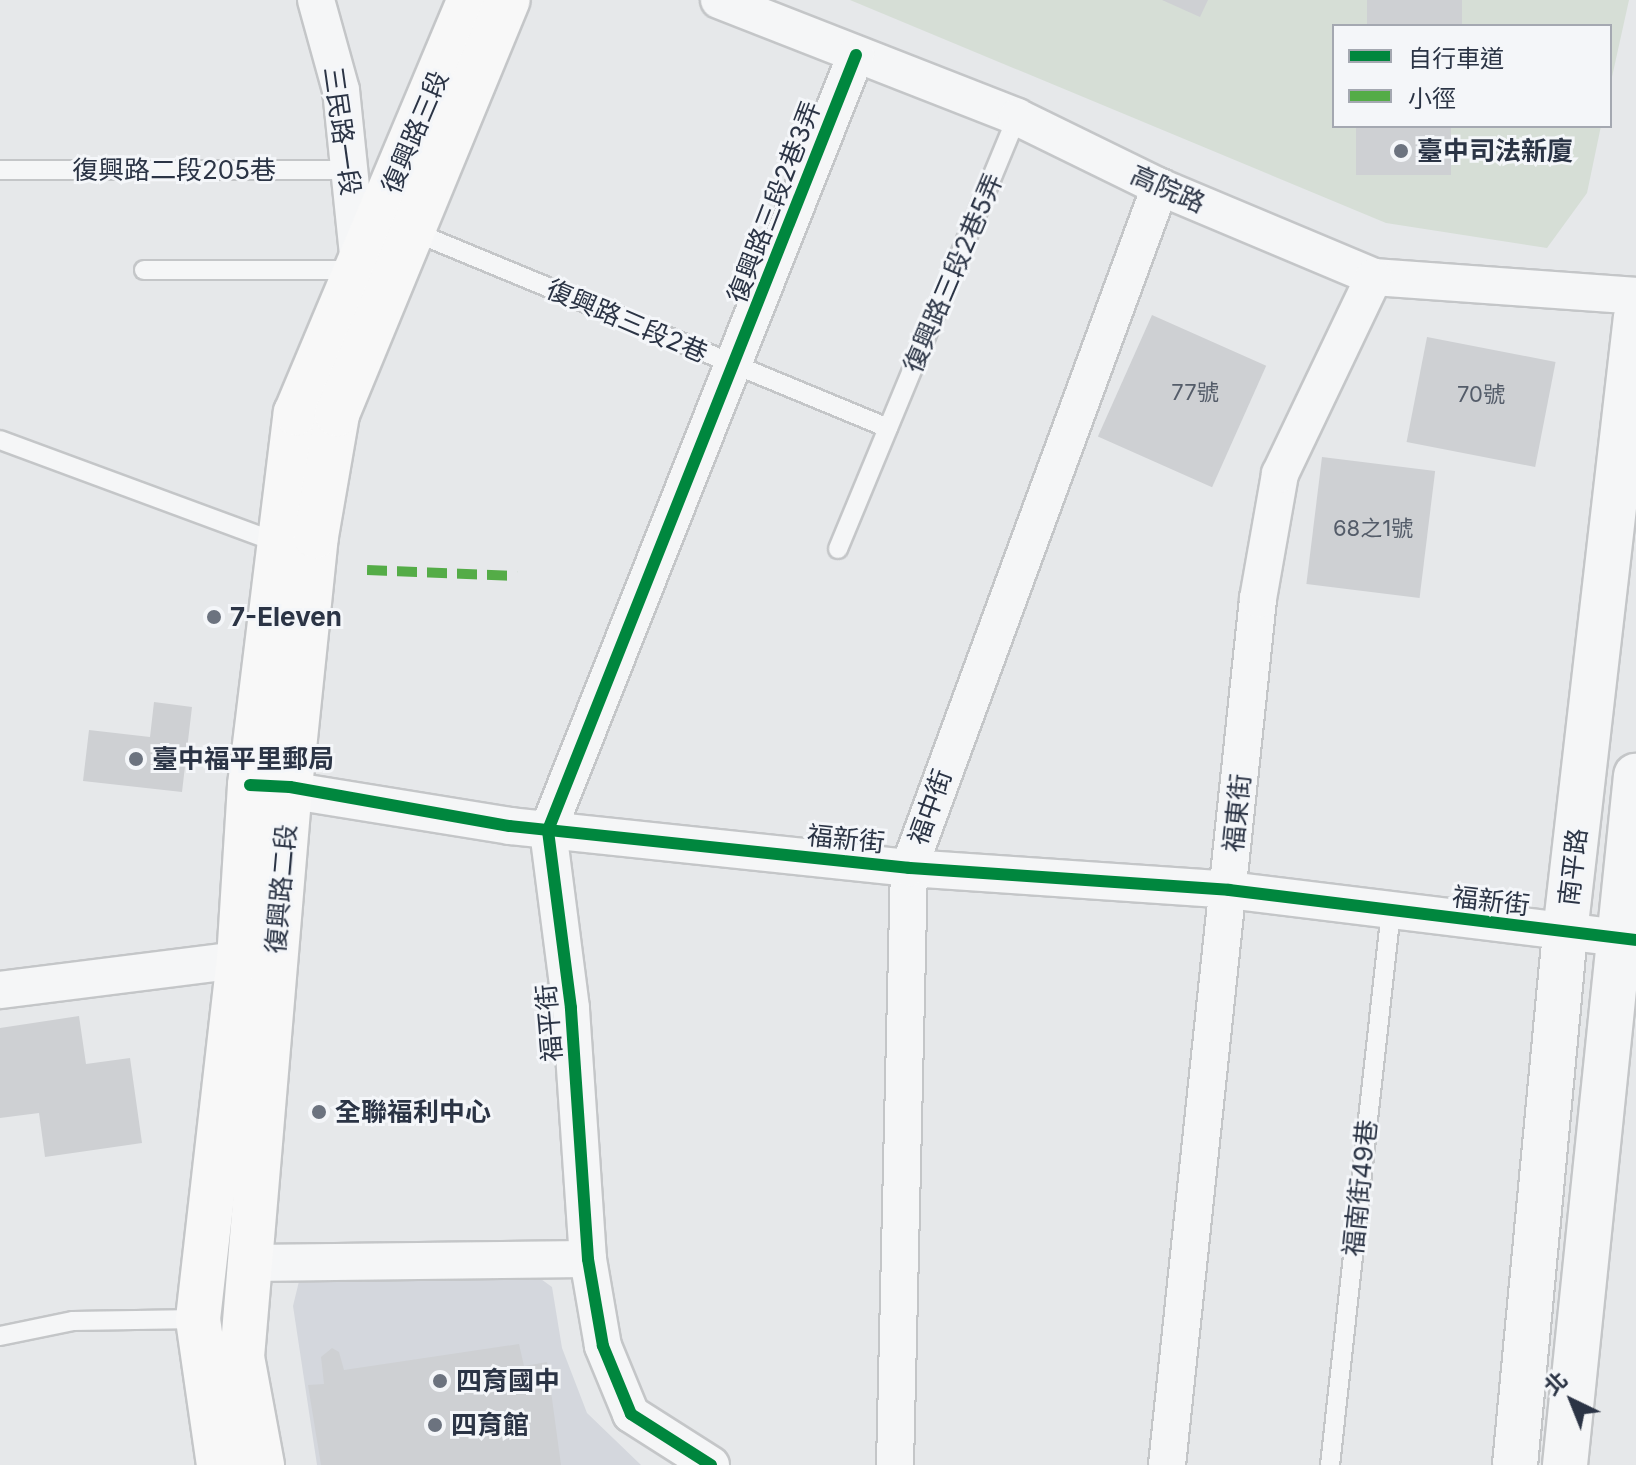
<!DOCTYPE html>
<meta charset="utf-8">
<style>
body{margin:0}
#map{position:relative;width:1636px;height:1465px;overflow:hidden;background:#e6e8ea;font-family:Inter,"Noto Sans TC",sans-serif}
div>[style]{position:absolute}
.built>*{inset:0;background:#d4d7dd}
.green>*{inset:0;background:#d6ded6}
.building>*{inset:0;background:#ced0d3;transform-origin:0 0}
.roads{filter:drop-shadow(2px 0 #c4c6c8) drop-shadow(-2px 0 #c4c6c8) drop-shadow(0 2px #c4c6c8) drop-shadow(0 -2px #c4c6c8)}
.service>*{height:18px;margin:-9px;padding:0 9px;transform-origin:9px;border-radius:9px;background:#f5f6f7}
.minor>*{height:36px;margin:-18px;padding:0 18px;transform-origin:18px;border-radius:18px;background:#f5f6f7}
.tertiary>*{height:44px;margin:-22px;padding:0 22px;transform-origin:22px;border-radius:22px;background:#f5f6f7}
.primary>*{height:44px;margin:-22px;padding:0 22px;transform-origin:22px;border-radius:22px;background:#f8f8f8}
.quiet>*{height:10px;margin-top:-5px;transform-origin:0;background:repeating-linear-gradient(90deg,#54ac47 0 20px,transparent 0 30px)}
.cycleway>*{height:12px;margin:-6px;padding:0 6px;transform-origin:6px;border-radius:6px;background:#00873e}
.dots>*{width:22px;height:22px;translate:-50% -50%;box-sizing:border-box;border:4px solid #f4f6f9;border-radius:50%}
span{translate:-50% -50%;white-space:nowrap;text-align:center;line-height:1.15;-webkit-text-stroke:6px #f4f6f9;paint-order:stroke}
.number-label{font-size:22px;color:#545c69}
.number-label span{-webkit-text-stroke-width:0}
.street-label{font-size:26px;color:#2b3445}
.poi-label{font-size:26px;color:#2b3445;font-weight:700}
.left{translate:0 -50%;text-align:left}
.legend{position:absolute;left:1332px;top:24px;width:280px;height:104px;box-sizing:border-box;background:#f4f6f9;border:2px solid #a4a8b1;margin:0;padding:10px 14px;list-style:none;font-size:24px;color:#2b3445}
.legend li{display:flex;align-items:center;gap:16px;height:40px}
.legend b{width:40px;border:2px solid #a4a8b1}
.north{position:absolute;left:1532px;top:1361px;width:80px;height:80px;-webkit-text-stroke:6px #f4f6f9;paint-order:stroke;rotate:317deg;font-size:22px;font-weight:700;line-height:32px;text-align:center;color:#2b3445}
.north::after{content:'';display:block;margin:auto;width:28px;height:36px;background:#2b3445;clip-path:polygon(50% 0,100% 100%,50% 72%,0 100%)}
</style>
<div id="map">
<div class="built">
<i style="clip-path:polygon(527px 1269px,552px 1287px,562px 1348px,587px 1413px,641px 1465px,317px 1465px,293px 1306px,301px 1273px)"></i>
</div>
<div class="green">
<i style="clip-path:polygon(850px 0,1629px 0,1610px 86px,1610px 26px,1334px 26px,1334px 126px,1601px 126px,1587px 193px,1547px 248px,1386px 223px)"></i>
</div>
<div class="building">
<i style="clip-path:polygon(1162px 0,1208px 0,1200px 17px)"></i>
<i style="left:1367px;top:0;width:95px;height:26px"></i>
<i style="left:1356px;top:126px;width:95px;height:49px"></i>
<i style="left:1152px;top:315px;width:125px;height:133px;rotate:24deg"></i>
<i style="left:1427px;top:337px;width:131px;height:107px;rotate:11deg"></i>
<i style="left:1322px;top:457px;width:114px;height:128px;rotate:7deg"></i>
<i style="clip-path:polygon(154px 702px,192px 707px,182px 792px,83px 781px,89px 730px,150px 737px)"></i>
<i style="clip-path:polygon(79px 1016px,86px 1064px,130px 1058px,142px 1143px,45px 1157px,39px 1113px,0 1118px,0 1028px)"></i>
<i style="clip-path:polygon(519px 1344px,524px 1366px,547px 1362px,561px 1465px,321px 1465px,308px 1385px,324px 1384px,321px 1357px,332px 1348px,339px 1352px,344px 1370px)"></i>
</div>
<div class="roads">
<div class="service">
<i style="left:0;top:170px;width:349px"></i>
<i style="left:412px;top:231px;width:515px;rotate:22.48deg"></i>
<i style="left:144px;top:270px;width:213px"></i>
<i style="left:0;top:440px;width:296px;rotate:20.3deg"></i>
<i style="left:838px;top:549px;width:468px;rotate:-67.5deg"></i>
<i style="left:0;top:1336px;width:75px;rotate:-11.6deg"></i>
<i style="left:73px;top:1321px;width:125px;rotate:-0.9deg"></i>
<i style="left:1330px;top:1465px;width:557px;rotate:-83.72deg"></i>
</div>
<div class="minor">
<i style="left:316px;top:0;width:93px;rotate:74.5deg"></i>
<i style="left:341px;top:90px;width:176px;rotate:84.1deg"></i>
<i style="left:719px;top:0;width:320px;rotate:21.4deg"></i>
<i style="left:1017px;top:117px;width:159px;rotate:26.1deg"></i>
<i style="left:1160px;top:187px;width:232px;rotate:22.8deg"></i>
<i style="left:1374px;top:277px;width:263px;rotate:4.1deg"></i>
<i style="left:263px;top:786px;width:250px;rotate:9.2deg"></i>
<i style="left:510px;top:826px;width:401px;rotate:6deg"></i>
<i style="left:909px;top:868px;width:321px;rotate:3.9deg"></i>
<i style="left:1229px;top:890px;width:410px;rotate:7deg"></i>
<i style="left:0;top:990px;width:241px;rotate:-7.2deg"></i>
<i style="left:249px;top:1263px;width:339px;rotate:-0.7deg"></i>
<i style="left:711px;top:1465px;width:95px;rotate:-147.5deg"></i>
<i style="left:631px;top:1414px;width:74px;rotate:-112.4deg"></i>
<i style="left:603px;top:1346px;width:88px;rotate:-99.8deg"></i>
<i style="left:588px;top:1259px;width:252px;rotate:-93.9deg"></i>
<i style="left:571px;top:1008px;width:179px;rotate:-97.4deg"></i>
<i style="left:548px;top:830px;width:834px;rotate:-68.33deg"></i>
<i style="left:895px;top:1465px;width:597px;rotate:-88.66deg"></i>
<i style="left:909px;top:868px;width:726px;rotate:-69.77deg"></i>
<i style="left:1167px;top:1465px;width:871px;rotate:-84deg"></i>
<i style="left:1258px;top:599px;width:127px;rotate:-80deg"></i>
<i style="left:1280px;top:474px;width:218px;rotate:-64.5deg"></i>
</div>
<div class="tertiary">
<i style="left:1515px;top:1465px;width:534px;rotate:-84.63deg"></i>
<i style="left:1565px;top:933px;width:620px;rotate:-83.43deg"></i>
<i style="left:1565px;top:1465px;width:693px;rotate:-84.12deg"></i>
</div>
<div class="primary">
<i style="left:219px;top:1465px;width:148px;rotate:-98.2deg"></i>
<i style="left:198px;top:1319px;width:361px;rotate:-83.5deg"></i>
<i style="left:239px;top:960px;width:175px;rotate:-86.4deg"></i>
<i style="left:250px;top:785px;width:375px;rotate:-83deg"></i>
<i style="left:296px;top:413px;width:448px;rotate:-67.2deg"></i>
<i style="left:262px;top:1465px;width:110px;rotate:-100.5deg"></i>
<i style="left:242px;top:1357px;width:572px;rotate:-85.19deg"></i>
<i style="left:290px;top:787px;width:252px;rotate:-84.1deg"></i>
<i style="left:316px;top:536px;width:124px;rotate:-80.2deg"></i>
<i style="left:337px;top:414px;width:448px;rotate:-67.6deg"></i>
</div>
</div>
<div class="quiet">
<i style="left:367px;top:570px;width:150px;rotate:2.3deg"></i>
</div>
<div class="cycleway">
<i style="left:250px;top:785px;width:40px;rotate:2.9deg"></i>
<i style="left:290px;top:787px;width:223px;rotate:10.1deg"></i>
<i style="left:510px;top:826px;width:401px;rotate:6deg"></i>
<i style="left:909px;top:868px;width:321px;rotate:3.9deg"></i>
<i style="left:1229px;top:890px;width:410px;rotate:7deg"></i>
<i style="left:711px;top:1465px;width:95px;rotate:-147.5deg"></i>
<i style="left:631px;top:1414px;width:74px;rotate:-112.4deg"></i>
<i style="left:603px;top:1346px;width:88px;rotate:-99.8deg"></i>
<i style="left:588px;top:1259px;width:252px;rotate:-93.9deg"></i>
<i style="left:571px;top:1008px;width:179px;rotate:-97.4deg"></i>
<i style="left:548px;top:830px;width:834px;rotate:-68.33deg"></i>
</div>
<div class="dots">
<i style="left:1401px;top:151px;background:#6c737f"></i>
<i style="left:214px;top:617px;background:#6c737f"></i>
<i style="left:136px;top:759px;background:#6c737f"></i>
<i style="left:319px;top:1112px;background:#6c737f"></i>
<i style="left:440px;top:1381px;background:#6c737f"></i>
<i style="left:435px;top:1425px;background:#6c737f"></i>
</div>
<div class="number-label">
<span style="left:1195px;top:393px">77號</span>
<span style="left:1481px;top:395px">70號</span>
<span style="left:1373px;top:529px">68之1號</span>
</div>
<div class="street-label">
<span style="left:342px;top:131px;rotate:82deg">三民路一段</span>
<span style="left:415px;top:132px;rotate:-67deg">復興路三段</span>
<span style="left:174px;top:170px">復興路二段205巷</span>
<span style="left:1168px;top:189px;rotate:24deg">高院路</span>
<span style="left:774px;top:202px;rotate:-69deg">復興路三段2巷3弄</span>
<span style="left:953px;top:273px;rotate:-67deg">復興路三段2巷5弄</span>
<span style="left:627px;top:321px;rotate:23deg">復興路三段2巷</span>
<span style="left:930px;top:807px;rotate:-70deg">福中街</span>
<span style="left:1237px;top:813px;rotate:-84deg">福東街</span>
<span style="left:846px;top:839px;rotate:6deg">福新街</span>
<span style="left:1573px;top:867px;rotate:-83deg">南平路</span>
<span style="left:281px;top:889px;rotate:-85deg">復興路二段</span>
<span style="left:1491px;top:901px;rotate:7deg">福新街</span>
<span style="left:549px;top:1023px;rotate:-95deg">福平街</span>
<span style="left:1360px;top:1188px;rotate:-84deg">福南街49巷</span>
</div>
<div class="poi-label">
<span class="left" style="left:1417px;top:151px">臺中司法新廈</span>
<span class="left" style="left:230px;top:617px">7-Eleven</span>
<span class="left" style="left:152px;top:759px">臺中福平里郵局</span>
<span class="left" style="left:335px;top:1112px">全聯福利中心</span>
<span class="left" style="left:456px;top:1381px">四育國中</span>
<span class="left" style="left:451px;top:1425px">四育館</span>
</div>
<ul class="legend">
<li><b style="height:10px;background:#00873e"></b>自行車道</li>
<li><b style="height:10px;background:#54ac47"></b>小徑</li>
</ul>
<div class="north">北</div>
</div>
